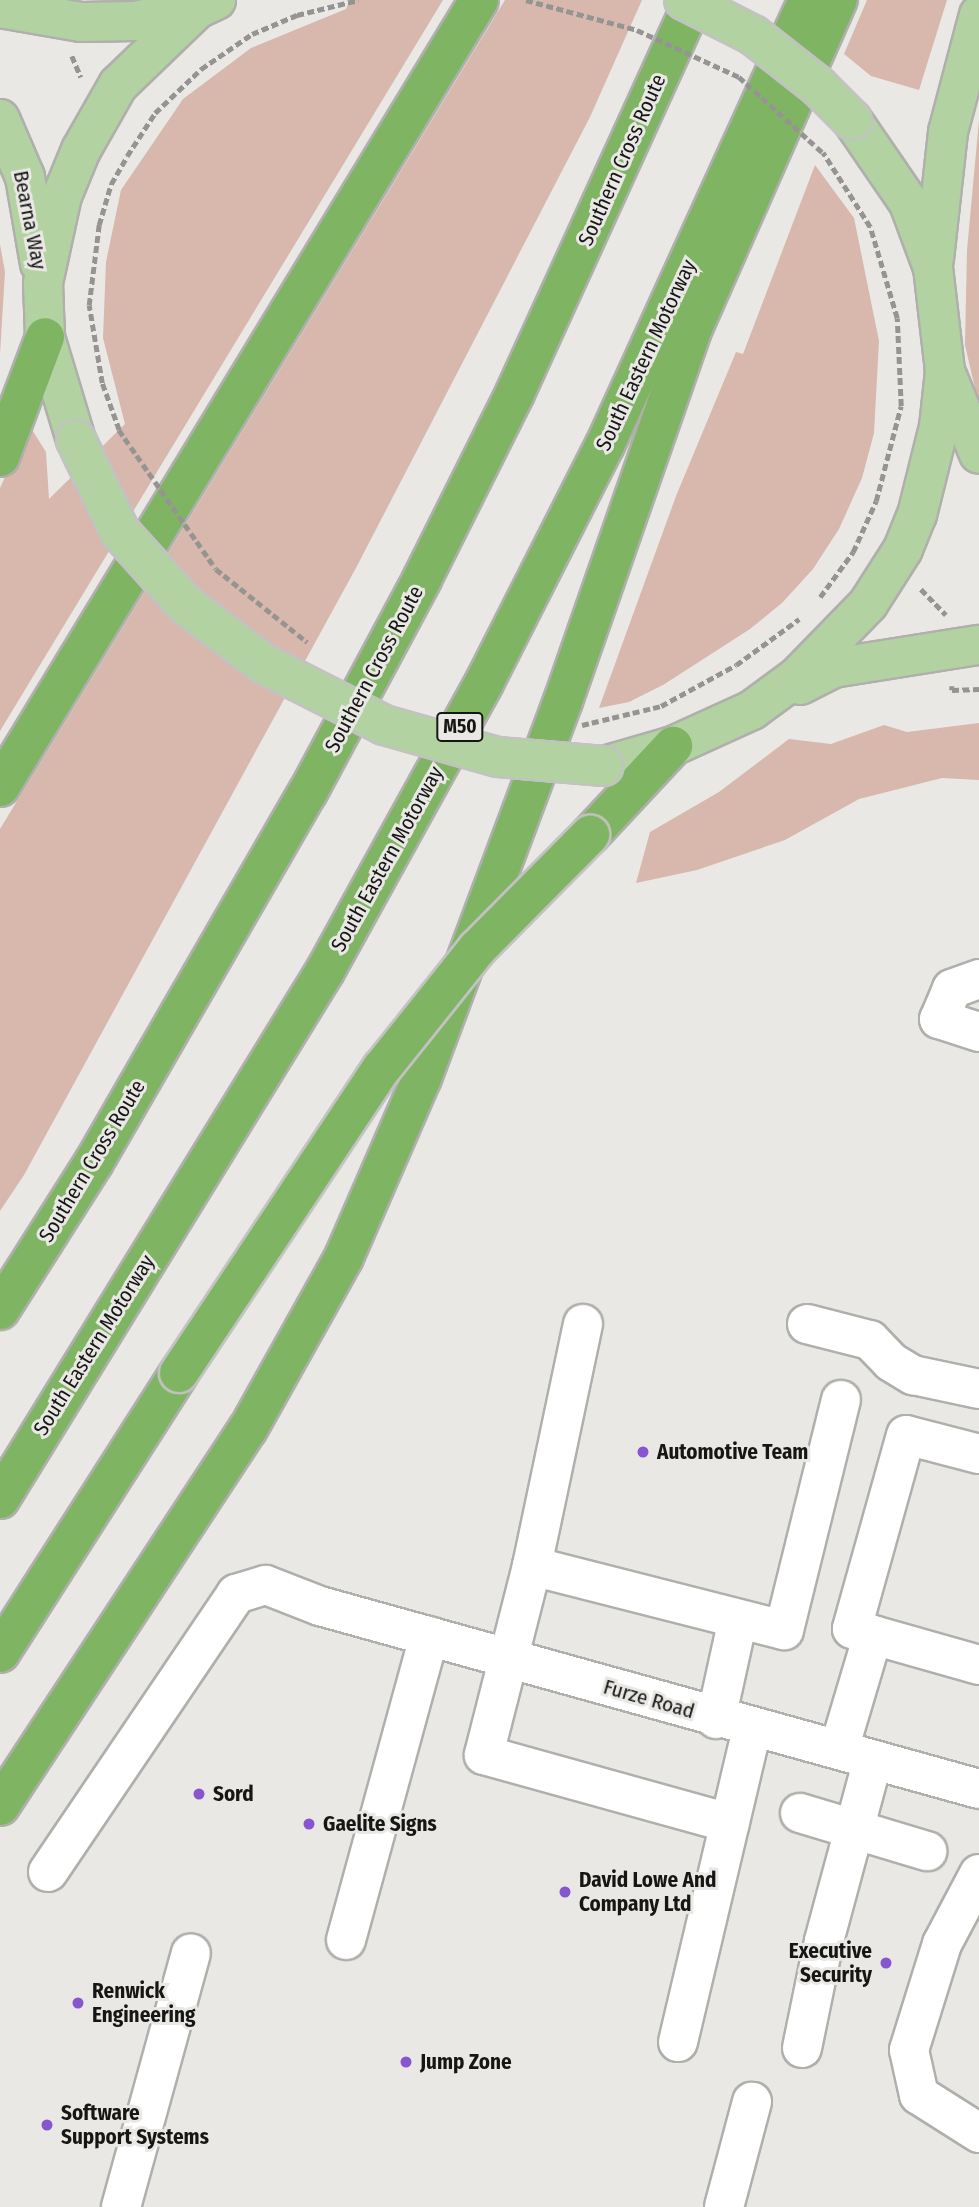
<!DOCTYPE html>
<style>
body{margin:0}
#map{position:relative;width:979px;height:2207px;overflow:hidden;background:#e9e8e5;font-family:"Fira Sans Condensed",sans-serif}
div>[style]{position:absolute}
.green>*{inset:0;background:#d8b7ac}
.path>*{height:4.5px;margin-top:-2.25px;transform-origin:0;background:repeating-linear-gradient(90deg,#959492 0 7px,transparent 0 10.5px)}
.roads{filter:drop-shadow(2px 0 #afafac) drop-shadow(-2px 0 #afafac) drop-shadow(0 2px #afafac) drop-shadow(0 -2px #afafac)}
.minor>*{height:38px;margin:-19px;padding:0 19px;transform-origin:19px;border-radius:19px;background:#fff}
.major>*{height:38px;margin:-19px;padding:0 19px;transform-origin:19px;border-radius:19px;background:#b2d2a1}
.highway>*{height:38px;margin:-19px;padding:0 19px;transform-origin:19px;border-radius:19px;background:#7fb463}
.path-bridge>*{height:4.5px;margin-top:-2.25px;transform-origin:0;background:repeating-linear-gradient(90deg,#959492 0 7px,transparent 0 10.5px)}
.bridges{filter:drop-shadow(2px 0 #c2c2c2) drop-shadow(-2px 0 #c2c2c2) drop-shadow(0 2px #c2c2c2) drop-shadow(0 -2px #c2c2c2)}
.major-bridge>*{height:38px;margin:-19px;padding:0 19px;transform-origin:19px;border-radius:19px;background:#b2d2a1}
.highway-bridge>*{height:38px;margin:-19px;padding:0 19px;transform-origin:19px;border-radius:19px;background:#7fb463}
.dots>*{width:19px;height:19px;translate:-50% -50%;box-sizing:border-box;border:4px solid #e9e8e5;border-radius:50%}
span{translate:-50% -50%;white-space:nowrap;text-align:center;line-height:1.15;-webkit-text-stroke:6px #e9e8e5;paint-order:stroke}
.shield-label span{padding:2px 5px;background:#e9e8e5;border:2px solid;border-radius:5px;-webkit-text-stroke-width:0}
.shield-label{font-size:19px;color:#161615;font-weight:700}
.street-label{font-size:21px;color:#161615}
.poi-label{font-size:21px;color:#161615;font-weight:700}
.left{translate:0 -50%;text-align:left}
.right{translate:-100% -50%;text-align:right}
</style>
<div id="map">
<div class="green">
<i style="clip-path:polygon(350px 0,443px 0,0 731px,0 488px,29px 425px,46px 452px,49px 499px,125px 424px,103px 338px,106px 262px,121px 190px,183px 99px,251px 48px,346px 9px)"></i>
<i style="clip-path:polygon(505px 0,642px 0,590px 117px,357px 566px,24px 1175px,0 1211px,0 829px)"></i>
<i style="clip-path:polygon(867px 0,947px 0,919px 90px,871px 76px,844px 54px)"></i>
<i style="clip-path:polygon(979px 120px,979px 406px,965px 345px,967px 250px)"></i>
<i style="clip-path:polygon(815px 165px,854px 218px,879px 341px,874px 433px,862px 478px,839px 529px,813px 569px,782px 603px,750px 629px,663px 685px,629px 702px,599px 708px,676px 496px,736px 352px,743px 354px)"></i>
<i style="clip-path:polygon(0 244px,5px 272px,0 354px)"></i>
<i style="clip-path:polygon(979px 723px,979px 780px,942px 778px,859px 799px,785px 840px,697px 870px,636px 883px,650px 832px,719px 792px,789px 739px,831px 744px,884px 725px,907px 732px)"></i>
</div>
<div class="path">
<i style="left:72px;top:56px;width:23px;rotate:67deg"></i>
<i style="left:119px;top:430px;width:50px;rotate:-109.9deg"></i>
<i style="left:102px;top:383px;width:79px;rotate:-99.5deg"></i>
<i style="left:89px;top:305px;width:81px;rotate:-82.9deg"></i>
<i style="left:99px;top:225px;width:43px;rotate:-73.7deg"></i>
<i style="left:111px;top:184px;width:32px;rotate:-60deg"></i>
<i style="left:127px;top:156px;width:51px;rotate:-56.9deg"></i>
<i style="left:155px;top:113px;width:64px;rotate:-43.7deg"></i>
<i style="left:201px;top:69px;width:62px;rotate:-34.5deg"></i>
<i style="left:252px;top:34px;width:49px;rotate:-22.9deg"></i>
<i style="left:297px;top:15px;width:63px;rotate:-13.8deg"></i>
<i style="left:921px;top:589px;width:36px;rotate:46deg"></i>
<i style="left:820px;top:597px;width:56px;rotate:-53.7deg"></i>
<i style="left:853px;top:552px;width:56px;rotate:-65.7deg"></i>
<i style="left:876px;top:501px;width:98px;rotate:-75.3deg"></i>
<i style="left:901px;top:406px;width:88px;rotate:-92.6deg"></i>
<i style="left:897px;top:318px;width:95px;rotate:-106.5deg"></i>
<i style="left:870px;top:227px;width:88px;rotate:-122.4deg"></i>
<i style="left:952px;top:686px;width:4px;rotate:90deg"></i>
<i style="left:952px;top:690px;width:27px;rotate:-2deg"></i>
<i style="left:661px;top:706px;width:85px;rotate:-28.7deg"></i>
<i style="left:736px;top:665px;width:78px;rotate:-36.1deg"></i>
</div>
<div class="roads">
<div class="minor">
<i style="left:979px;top:979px;width:29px;rotate:160deg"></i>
<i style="left:952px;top:989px;width:33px;rotate:113deg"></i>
<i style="left:939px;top:1019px;width:42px;rotate:18deg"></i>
<i style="left:583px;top:1324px;width:247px;rotate:101.9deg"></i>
<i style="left:532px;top:1566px;width:195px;rotate:104.3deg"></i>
<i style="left:484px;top:1755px;width:255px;rotate:15.5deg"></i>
<i style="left:807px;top:1324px;width:65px;rotate:14.3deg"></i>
<i style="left:870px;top:1340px;width:30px;rotate:46deg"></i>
<i style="left:891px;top:1362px;width:26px;rotate:31deg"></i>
<i style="left:913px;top:1375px;width:67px;rotate:12deg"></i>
<i style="left:979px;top:1454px;width:75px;rotate:-165.4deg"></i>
<i style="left:906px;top:1435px;width:201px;rotate:105.6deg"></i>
<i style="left:852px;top:1629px;width:132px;rotate:15.8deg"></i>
<i style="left:532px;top:1566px;width:260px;rotate:14.3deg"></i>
<i style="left:784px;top:1630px;width:237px;rotate:-76.1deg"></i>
<i style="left:716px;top:1719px;width:102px;rotate:-77.6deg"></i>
<i style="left:839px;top:1749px;width:119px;rotate:-73.4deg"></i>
<i style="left:800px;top:1813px;width:133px;rotate:16.7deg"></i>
<i style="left:48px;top:1872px;width:336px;rotate:-55.9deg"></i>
<i style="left:236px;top:1594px;width:31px;rotate:-17deg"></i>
<i style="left:266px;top:1585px;width:58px;rotate:21.3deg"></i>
<i style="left:320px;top:1606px;width:684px;rotate:15.52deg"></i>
<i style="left:979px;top:1874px;width:79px;rotate:117.9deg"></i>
<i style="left:942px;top:1944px;width:111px;rotate:107.3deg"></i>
<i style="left:909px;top:2050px;width:46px;rotate:77.5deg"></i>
<i style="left:919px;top:2095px;width:71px;rotate:32.3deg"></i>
<i style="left:346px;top:1940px;width:315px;rotate:-74.7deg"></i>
<i style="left:678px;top:2042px;width:323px;rotate:-76.7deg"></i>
<i style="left:802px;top:2048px;width:109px;rotate:-78.4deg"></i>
<i style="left:824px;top:1941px;width:188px;rotate:-74.9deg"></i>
<i style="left:121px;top:2207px;width:263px;rotate:-74.6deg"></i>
<i style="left:724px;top:2207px;width:109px;rotate:-75.1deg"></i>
</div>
<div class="major">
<i style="left:0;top:8px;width:82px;rotate:9.8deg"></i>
<i style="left:81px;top:22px;width:54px;rotate:-1.1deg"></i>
<i style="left:135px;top:21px;width:63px;rotate:-11deg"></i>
<i style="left:0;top:119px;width:63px;rotate:66.7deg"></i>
<i style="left:25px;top:177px;width:88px;rotate:80.2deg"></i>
<i style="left:934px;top:259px;width:128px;rotate:-83.7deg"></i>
<i style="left:948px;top:132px;width:121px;rotate:-75.2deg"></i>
<i style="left:947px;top:376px;width:84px;rotate:67.7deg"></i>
<i style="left:76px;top:440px;width:108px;rotate:-106.8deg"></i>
<i style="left:45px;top:337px;width:54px;rotate:-92.1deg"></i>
<i style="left:43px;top:283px;width:89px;rotate:-77.7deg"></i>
<i style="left:62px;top:196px;width:50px;rotate:-67.6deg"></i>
<i style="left:81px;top:150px;width:75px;rotate:-60.4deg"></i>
<i style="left:118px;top:85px;width:110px;rotate:-43.9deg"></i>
<i style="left:197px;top:9px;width:21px;rotate:-25deg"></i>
<i style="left:800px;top:685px;width:37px;rotate:-27deg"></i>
<i style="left:833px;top:668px;width:148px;rotate:-9deg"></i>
<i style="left:604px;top:766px;width:72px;rotate:-16.2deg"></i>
<i style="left:673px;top:746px;width:87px;rotate:-24.5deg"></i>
<i style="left:752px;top:710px;width:56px;rotate:-36.3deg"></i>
<i style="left:797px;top:677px;width:102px;rotate:-45.8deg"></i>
<i style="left:868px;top:604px;width:65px;rotate:-57.5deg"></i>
<i style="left:903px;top:549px;width:37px;rotate:-68deg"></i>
<i style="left:917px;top:515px;width:91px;rotate:-76deg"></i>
<i style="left:939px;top:427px;width:56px;rotate:-83.9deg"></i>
<i style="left:945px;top:371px;width:104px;rotate:-96.6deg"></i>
<i style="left:933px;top:268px;width:69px;rotate:-110.3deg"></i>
<i style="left:909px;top:203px;width:101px;rotate:-124.5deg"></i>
</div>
<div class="highway">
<i style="left:0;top:457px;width:128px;rotate:-69.4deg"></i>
<i style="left:0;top:787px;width:921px;rotate:-58.67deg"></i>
<i style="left:590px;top:835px;width:122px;rotate:-47deg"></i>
<i style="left:0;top:1310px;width:175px;rotate:-57.6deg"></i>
<i style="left:94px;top:1162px;width:427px;rotate:-60deg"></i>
<i style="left:308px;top:792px;width:242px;rotate:-61.8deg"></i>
<i style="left:422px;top:579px;width:208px;rotate:-63.4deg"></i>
<i style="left:515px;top:393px;width:432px;rotate:-65.5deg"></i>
<i style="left:0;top:1499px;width:620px;rotate:-58.39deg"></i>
<i style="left:325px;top:971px;width:329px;rotate:-61.1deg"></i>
<i style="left:484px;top:683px;width:267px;rotate:-63.1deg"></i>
<i style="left:605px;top:445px;width:489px;rotate:-65.5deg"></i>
<i style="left:0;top:1653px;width:332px;rotate:-57.4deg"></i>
<i style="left:0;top:1806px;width:451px;rotate:-56.7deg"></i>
<i style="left:248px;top:1429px;width:197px;rotate:-60.8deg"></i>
<i style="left:344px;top:1257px;width:195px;rotate:-66.5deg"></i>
<i style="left:422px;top:1078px;width:403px;rotate:-69.5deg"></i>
<i style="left:563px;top:701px;width:395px;rotate:-70.8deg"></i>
<i style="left:693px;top:328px;width:359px;rotate:-66.2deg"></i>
</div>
</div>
<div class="path-bridge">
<i style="left:526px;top:0;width:115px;rotate:15.1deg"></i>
<i style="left:637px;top:30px;width:112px;rotate:24.7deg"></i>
<i style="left:739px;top:77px;width:113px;rotate:42.1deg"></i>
<i style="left:119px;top:430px;width:169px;rotate:55.1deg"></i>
<i style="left:216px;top:569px;width:117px;rotate:38.7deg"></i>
<i style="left:582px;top:725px;width:81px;rotate:-13.5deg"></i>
</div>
<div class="bridges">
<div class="major-bridge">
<i style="left:684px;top:0;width:77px;rotate:26.9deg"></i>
<i style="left:753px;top:35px;width:83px;rotate:38.1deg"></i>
<i style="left:818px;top:86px;width:48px;rotate:45deg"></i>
<i style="left:76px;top:440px;width:102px;rotate:64.4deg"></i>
<i style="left:120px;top:532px;width:98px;rotate:47.9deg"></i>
<i style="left:186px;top:605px;width:98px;rotate:37.1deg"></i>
<i style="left:264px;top:664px;width:135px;rotate:26.9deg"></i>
<i style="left:384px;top:725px;width:118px;rotate:15.7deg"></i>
<i style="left:498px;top:757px;width:106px;rotate:4.9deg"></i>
</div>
<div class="highway-bridge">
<i style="left:179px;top:1373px;width:366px;rotate:-56.4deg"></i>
<i style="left:382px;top:1068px;width:152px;rotate:-51.4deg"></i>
<i style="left:477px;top:949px;width:161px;rotate:-45.3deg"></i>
</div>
</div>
<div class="dots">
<i style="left:643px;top:1452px;background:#8755ce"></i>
<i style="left:199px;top:1794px;background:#8755ce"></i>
<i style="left:309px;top:1824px;background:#8755ce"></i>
<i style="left:565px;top:1892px;background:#8755ce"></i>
<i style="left:886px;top:1963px;background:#8755ce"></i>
<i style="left:78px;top:2003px;background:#8755ce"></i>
<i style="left:406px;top:2062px;background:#8755ce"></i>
<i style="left:47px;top:2125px;background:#8755ce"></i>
</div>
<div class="shield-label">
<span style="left:460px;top:727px">M50</span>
</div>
<div class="street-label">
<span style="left:622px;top:160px;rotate:-66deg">Southern Cross Route</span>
<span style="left:30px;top:220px;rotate:79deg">Bearna Way</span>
<span style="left:646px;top:355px;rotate:-65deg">South Eastern Motorway</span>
<span style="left:374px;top:669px;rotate:-62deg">Southern Cross Route</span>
<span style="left:387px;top:859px;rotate:-61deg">South Eastern Motorway</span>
<span style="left:92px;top:1161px;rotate:-59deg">Southern Cross Route</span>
<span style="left:94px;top:1345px;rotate:-58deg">South Eastern Motorway</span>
<span style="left:649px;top:1699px;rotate:16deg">Furze Road</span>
</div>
<div class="poi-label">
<span class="left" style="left:657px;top:1452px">Automotive Team</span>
<span class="left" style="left:213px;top:1794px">Sord</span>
<span class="left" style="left:323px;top:1824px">Gaelite Signs</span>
<span class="left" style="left:579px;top:1892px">David Lowe And<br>Company Ltd</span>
<span class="right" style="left:872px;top:1963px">Executive<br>Security</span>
<span class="left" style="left:92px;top:2003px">Renwick<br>Engineering</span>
<span class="left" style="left:420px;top:2062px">Jump Zone</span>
<span class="left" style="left:61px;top:2125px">Software<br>Support Systems</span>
</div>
</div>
